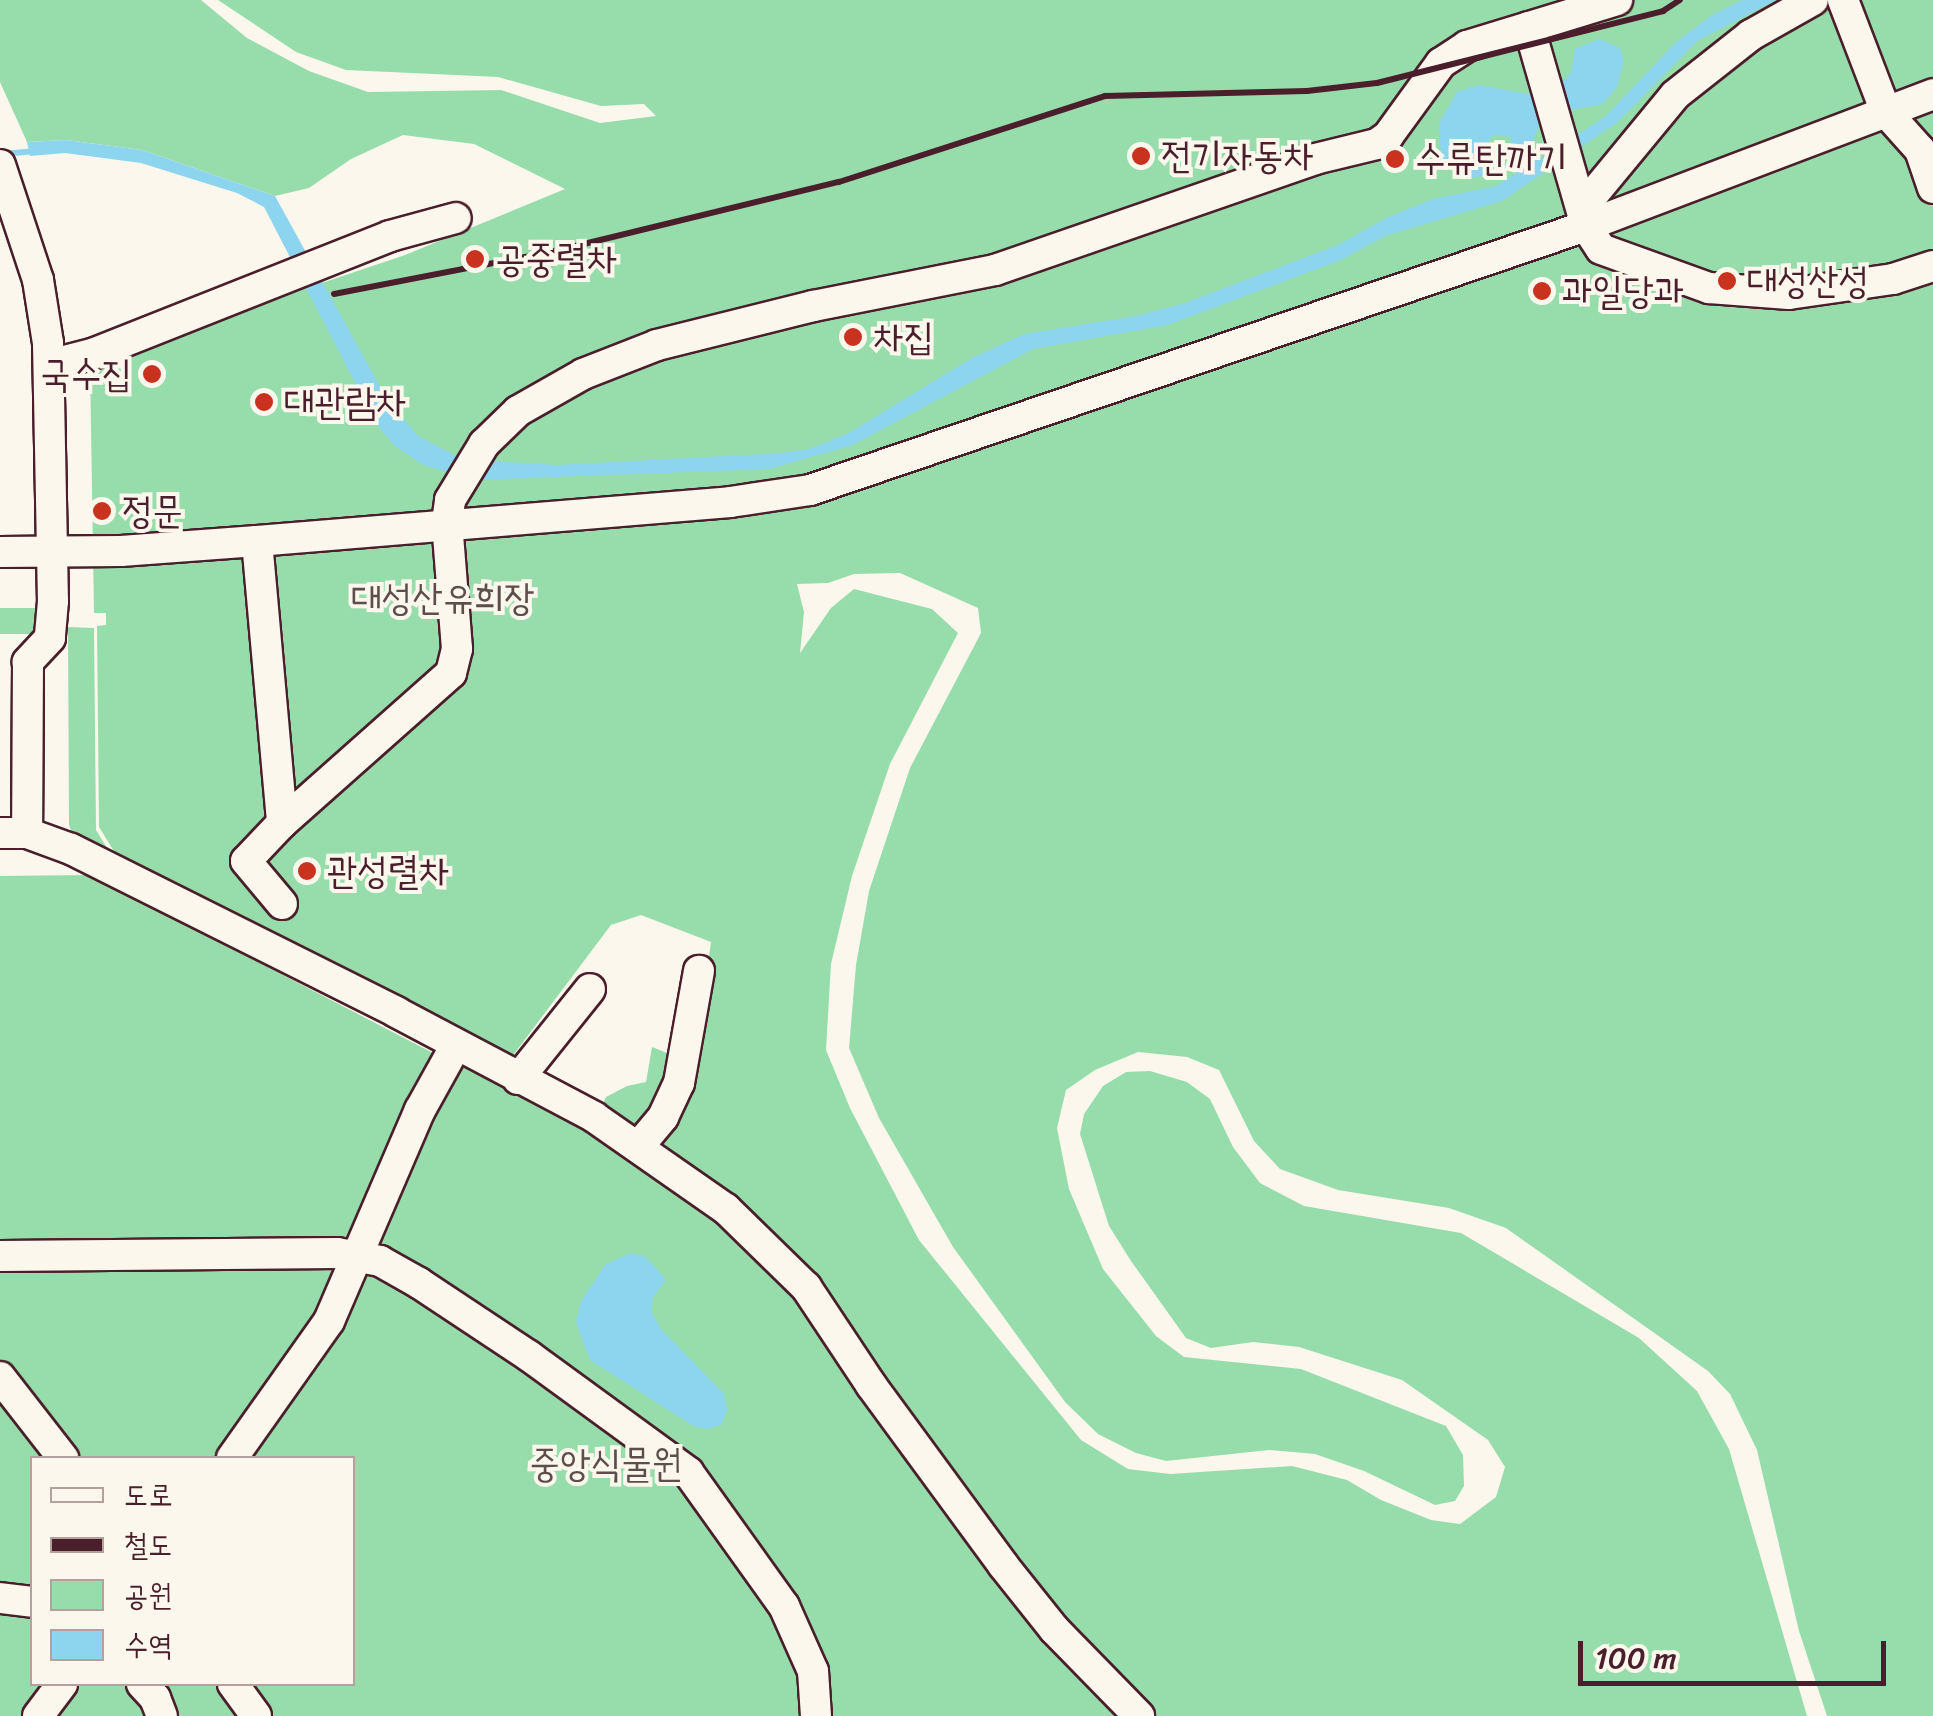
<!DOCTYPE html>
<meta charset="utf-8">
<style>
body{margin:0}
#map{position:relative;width:1933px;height:1716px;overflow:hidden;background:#fbf7ec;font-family:Sriracha,"Poor Story",sans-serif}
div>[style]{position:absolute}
.green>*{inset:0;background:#97ddab;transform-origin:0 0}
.water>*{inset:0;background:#8dd4ee}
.stream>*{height:6px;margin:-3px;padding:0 3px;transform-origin:3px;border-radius:3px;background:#8dd4ee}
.roads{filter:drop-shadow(2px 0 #4a1f2b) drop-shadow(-2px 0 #4a1f2b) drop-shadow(0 2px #4a1f2b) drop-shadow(0 -2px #4a1f2b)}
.minor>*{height:30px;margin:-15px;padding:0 15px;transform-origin:15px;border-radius:15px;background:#fbf7ec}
.rail>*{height:6px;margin:-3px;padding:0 3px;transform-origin:3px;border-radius:3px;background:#4a1f2b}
.dots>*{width:28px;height:28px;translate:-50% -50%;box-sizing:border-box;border:5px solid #fbf7ec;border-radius:50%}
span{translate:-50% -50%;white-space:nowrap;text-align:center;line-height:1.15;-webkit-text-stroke:8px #fbf7ec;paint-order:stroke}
.poi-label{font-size:38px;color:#4a1f2b}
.left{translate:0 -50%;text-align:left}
.right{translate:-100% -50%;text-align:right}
.park-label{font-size:38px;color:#5d4e4b}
.legend{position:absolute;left:30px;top:1456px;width:325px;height:230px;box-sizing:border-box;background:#fbf7ec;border:2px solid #b4a19f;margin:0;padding:12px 18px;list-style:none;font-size:30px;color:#4a1f2b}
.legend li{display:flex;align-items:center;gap:20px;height:50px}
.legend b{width:50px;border:2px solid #b4a19f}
.scale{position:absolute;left:1578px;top:1641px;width:308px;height:45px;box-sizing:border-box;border:5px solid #4a1f2b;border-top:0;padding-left:12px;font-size:30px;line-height:35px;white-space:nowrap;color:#4a1f2b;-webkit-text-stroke:8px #fbf7ec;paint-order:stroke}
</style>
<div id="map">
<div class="green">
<i style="clip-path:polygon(evenodd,0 0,201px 0,247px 38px,309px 71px,368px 92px,501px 90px,600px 123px,656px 116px,644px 104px,601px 106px,498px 77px,346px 70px,296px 52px,218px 0,1933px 0,1933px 1716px,1827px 1716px,1799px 1631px,1757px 1450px,1730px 1394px,1708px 1371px,1506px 1228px,1449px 1208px,1338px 1190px,1280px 1169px,1254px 1141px,1219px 1070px,1187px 1057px,1138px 1052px,1095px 1070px,1066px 1090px,1057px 1128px,1069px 1189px,1103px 1269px,1156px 1336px,1184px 1357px,1301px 1369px,1446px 1426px,1463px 1455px,1464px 1486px,1455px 1501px,1435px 1505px,1364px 1471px,1315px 1454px,1269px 1450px,1166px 1461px,1136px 1453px,1098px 1434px,1065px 1402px,953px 1247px,879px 1118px,849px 1048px,856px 965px,869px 891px,910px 768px,981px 633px,978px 608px,900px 573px,854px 574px,828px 583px,797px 584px,804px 612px,800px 653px,831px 608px,854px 589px,932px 609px,958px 633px,890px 764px,852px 876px,831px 964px,826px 1050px,850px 1108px,919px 1240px,1081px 1440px,1128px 1469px,1170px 1474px,1292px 1466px,1347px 1480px,1381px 1500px,1431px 1520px,1460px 1524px,1496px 1497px,1505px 1467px,1488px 1440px,1402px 1380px,1299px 1347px,1253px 1342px,1211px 1348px,1186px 1338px,1131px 1261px,1109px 1226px,1080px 1134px,1084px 1114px,1103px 1086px,1126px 1072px,1150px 1071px,1187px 1082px,1210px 1099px,1233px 1147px,1260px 1183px,1304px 1206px,1461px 1233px,1639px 1338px,1697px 1391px,1729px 1449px,1807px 1716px,1152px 1716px,983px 1526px,787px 1245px,659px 1140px,693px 1070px,711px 942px,641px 915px,611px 925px,511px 1058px,780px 1268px,1126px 1716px,0 1716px,0 876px,90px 875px,433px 1053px,449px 1030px,380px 989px,115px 853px,99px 827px,97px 626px,106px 625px,106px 613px,94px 613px,90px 366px,286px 294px,301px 278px,307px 288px,405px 255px,565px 189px,474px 144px,403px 135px,351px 159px,309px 188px,275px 196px,142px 150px,66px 140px,27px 142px,0 82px,0 0,32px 1458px,352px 1458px,352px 1684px,32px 1684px,32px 1458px)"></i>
<i style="left:0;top:608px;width:36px;height:26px"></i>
<i style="clip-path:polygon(68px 627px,94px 628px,96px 830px,112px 856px,74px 838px,69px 825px)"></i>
<i style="clip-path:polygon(652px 1047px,667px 1053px,666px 1092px,655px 1112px,634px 1124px,619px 1121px,601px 1108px,606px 1097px,627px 1086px,646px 1082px)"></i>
</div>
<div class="water">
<i style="clip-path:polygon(1742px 0,1776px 0,1697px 41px,1618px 122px,1502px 201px,1385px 236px,1341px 260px,1168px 325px,1033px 349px,853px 445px,769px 469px,475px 480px,423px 465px,395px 446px,377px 425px,264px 207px,237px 193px,141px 163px,65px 153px,30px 156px,27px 142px,66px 140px,142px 150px,275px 196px,388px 401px,418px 436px,462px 459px,557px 465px,781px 453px,809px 449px,847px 434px,972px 358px,1024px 334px,1136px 316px,1182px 304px,1338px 245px,1388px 217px,1433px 199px,1496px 186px,1605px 117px,1675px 43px,1712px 15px)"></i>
<i style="clip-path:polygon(1599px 39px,1620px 48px,1624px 60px,1617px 87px,1603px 104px,1543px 115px,1529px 152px,1513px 165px,1510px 137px,1494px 135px,1488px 142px,1490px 154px,1509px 167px,1500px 173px,1470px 178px,1441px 157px,1439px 123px,1457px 92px,1479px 85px,1528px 94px,1558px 86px,1571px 73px,1575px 49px)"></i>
<i style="clip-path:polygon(631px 1253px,646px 1257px,666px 1280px,653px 1297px,651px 1311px,661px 1329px,724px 1394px,727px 1410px,722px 1424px,709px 1429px,695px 1427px,590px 1360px,576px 1322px,581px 1301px,606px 1264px)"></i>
</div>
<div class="stream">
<i style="left:2px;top:154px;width:32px;rotate:-5deg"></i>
</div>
<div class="roads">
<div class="minor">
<i style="left:1843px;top:0;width:120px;rotate:69deg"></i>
<i style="left:1886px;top:112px;width:51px;rotate:48.2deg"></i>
<i style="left:1920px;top:150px;width:40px;rotate:71.1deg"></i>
<i style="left:1529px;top:27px;width:207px;rotate:74deg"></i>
<i style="left:1586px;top:226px;width:27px;rotate:57deg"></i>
<i style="left:1601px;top:249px;width:115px;rotate:19.9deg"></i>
<i style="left:1709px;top:288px;width:80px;rotate:4.3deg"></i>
<i style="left:1789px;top:294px;width:105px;rotate:-8.2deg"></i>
<i style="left:1893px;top:279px;width:42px;rotate:-18deg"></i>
<i style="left:0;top:165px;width:121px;rotate:71.7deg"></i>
<i style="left:38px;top:280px;width:64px;rotate:81deg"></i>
<i style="left:48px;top:343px;width:258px;rotate:88.9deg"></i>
<i style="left:53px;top:601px;width:37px;rotate:95deg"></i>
<i style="left:50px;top:638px;width:33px;rotate:133deg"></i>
<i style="left:28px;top:662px;width:171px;rotate:90.3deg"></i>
<i style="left:1582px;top:208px;width:146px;rotate:-50.5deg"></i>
<i style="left:1675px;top:95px;width:97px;rotate:-38.3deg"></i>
<i style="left:1751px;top:35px;width:71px;rotate:-29.4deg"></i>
<i style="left:49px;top:365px;width:48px;rotate:-14.6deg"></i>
<i style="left:95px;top:353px;width:317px;rotate:-21.6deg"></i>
<i style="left:390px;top:236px;width:68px;rotate:-15.3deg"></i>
<i style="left:257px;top:541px;width:283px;rotate:84.9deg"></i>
<i style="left:282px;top:823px;width:52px;rotate:133.5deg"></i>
<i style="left:246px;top:861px;width:56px;rotate:50.1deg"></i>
<i style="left:0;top:552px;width:121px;rotate:-0.5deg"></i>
<i style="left:121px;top:551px;width:136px;rotate:-4.2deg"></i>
<i style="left:257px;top:541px;width:475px;rotate:-4.7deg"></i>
<i style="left:730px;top:502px;width:81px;rotate:-8.5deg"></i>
<i style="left:810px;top:490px;width:820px;rotate:-18.79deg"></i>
<i style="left:1586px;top:226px;width:371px;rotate:-20.8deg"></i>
<i style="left:282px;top:823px;width:226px;rotate:-41.6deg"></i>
<i style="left:451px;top:673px;width:25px;rotate:-76deg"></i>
<i style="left:457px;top:649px;width:127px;rotate:-94.5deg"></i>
<i style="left:447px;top:522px;width:22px;rotate:-82deg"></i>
<i style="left:450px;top:500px;width:66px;rotate:-58.7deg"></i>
<i style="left:484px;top:444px;width:47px;rotate:-44.1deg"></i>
<i style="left:518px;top:411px;width:75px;rotate:-29.6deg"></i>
<i style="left:583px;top:374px;width:79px;rotate:-21.4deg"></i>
<i style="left:657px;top:345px;width:161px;rotate:-14deg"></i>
<i style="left:813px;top:306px;width:186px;rotate:-11.2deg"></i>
<i style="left:995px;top:270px;width:339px;rotate:-19.1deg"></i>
<i style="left:1315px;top:159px;width:64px;rotate:-13.6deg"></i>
<i style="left:1377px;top:144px;width:14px;rotate:-36deg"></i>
<i style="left:1388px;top:136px;width:90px;rotate:-54deg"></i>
<i style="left:1441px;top:63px;width:31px;rotate:-33deg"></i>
<i style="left:1467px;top:46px;width:157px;rotate:-17deg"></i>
<i style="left:0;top:833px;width:27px"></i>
<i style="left:27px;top:833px;width:47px;rotate:20deg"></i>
<i style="left:71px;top:849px;width:364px;rotate:26.6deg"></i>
<i style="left:396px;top:1012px;width:224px;rotate:27.9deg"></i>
<i style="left:594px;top:1117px;width:161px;rotate:34.9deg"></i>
<i style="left:726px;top:1209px;width:112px;rotate:44.3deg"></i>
<i style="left:806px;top:1287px;width:118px;rotate:56.4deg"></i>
<i style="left:871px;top:1385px;width:223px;rotate:53.7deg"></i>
<i style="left:1003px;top:1565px;width:82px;rotate:51.4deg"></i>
<i style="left:1054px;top:1629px;width:122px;rotate:45.7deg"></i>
<i style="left:518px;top:1079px;width:115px;rotate:-51.3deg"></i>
<i style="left:638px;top:1147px;width:39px;rotate:-50deg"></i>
<i style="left:663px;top:1117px;width:38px;rotate:-65deg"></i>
<i style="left:679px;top:1083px;width:114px;rotate:-79.9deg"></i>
<i style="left:0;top:1256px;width:337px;rotate:-0.5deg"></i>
<i style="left:337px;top:1253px;width:44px;rotate:10.5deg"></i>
<i style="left:380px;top:1261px;width:45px;rotate:29.4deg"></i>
<i style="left:419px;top:1283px;width:132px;rotate:33.6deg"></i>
<i style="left:529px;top:1356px;width:197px;rotate:36.1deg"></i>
<i style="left:688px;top:1472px;width:165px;rotate:54.4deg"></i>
<i style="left:784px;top:1606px;width:71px;rotate:66deg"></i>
<i style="left:813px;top:1671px;width:45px;rotate:86.2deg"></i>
<i style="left:0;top:1377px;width:103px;rotate:52.1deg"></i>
<i style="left:232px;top:1458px;width:168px;rotate:-54.7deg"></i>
<i style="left:329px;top:1321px;width:230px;rotate:-66.7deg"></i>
<i style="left:420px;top:1110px;width:74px;rotate:-61deg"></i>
<i style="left:0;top:1598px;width:32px;rotate:7deg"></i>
<i style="left:142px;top:1684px;width:19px;rotate:47deg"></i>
<i style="left:155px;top:1698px;width:19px;rotate:69deg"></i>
<i style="left:233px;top:1684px;width:39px;rotate:54deg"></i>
<i style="left:38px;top:1716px;width:40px;rotate:-53deg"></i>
</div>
</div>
<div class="rail">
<i style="left:334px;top:294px;width:221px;rotate:-11deg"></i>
<i style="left:551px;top:252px;width:296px;rotate:-13.7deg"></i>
<i style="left:839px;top:182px;width:280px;rotate:-17.9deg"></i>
<i style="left:1105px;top:96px;width:202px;rotate:-1.4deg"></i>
<i style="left:1307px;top:91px;width:70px;rotate:-6.5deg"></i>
<i style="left:1377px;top:83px;width:295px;rotate:-14.1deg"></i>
<i style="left:1663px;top:11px;width:20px;rotate:-33deg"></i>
</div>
<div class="dots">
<i style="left:1141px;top:156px;background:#c8321e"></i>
<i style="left:1395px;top:159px;background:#c8321e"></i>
<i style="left:475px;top:259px;background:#c8321e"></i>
<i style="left:1727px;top:281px;background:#c8321e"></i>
<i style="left:1542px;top:291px;background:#c8321e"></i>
<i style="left:853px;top:337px;background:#c8321e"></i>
<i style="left:152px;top:374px;background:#c8321e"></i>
<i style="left:264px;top:402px;background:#c8321e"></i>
<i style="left:102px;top:511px;background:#c8321e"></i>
<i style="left:307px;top:871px;background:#c8321e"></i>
</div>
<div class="poi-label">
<span class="left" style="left:1161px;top:156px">전기자동차</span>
<span class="left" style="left:1415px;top:159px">수류탄까기</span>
<span class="left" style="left:495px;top:259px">공중렬차</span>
<span class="left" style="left:1747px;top:281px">대성산성</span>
<span class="left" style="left:1562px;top:291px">과일당과</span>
<span class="left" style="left:873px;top:337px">차집</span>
<span class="right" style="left:132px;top:374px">국수집</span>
<span class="left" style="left:284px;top:402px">대관람차</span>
<span class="left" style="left:122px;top:511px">정문</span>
<span class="left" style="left:327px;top:871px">관성렬차</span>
</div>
<div class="park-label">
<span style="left:443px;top:598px">대성산유희장</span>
<span style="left:606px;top:1464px">중앙식물원</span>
</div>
<ul class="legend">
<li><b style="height:12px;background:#fbf7ec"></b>도로</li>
<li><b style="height:12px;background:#4a1f2b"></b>철도</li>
<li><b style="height:28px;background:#97ddab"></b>공원</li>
<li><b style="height:28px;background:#8dd4ee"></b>수역</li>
</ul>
<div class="scale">100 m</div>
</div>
